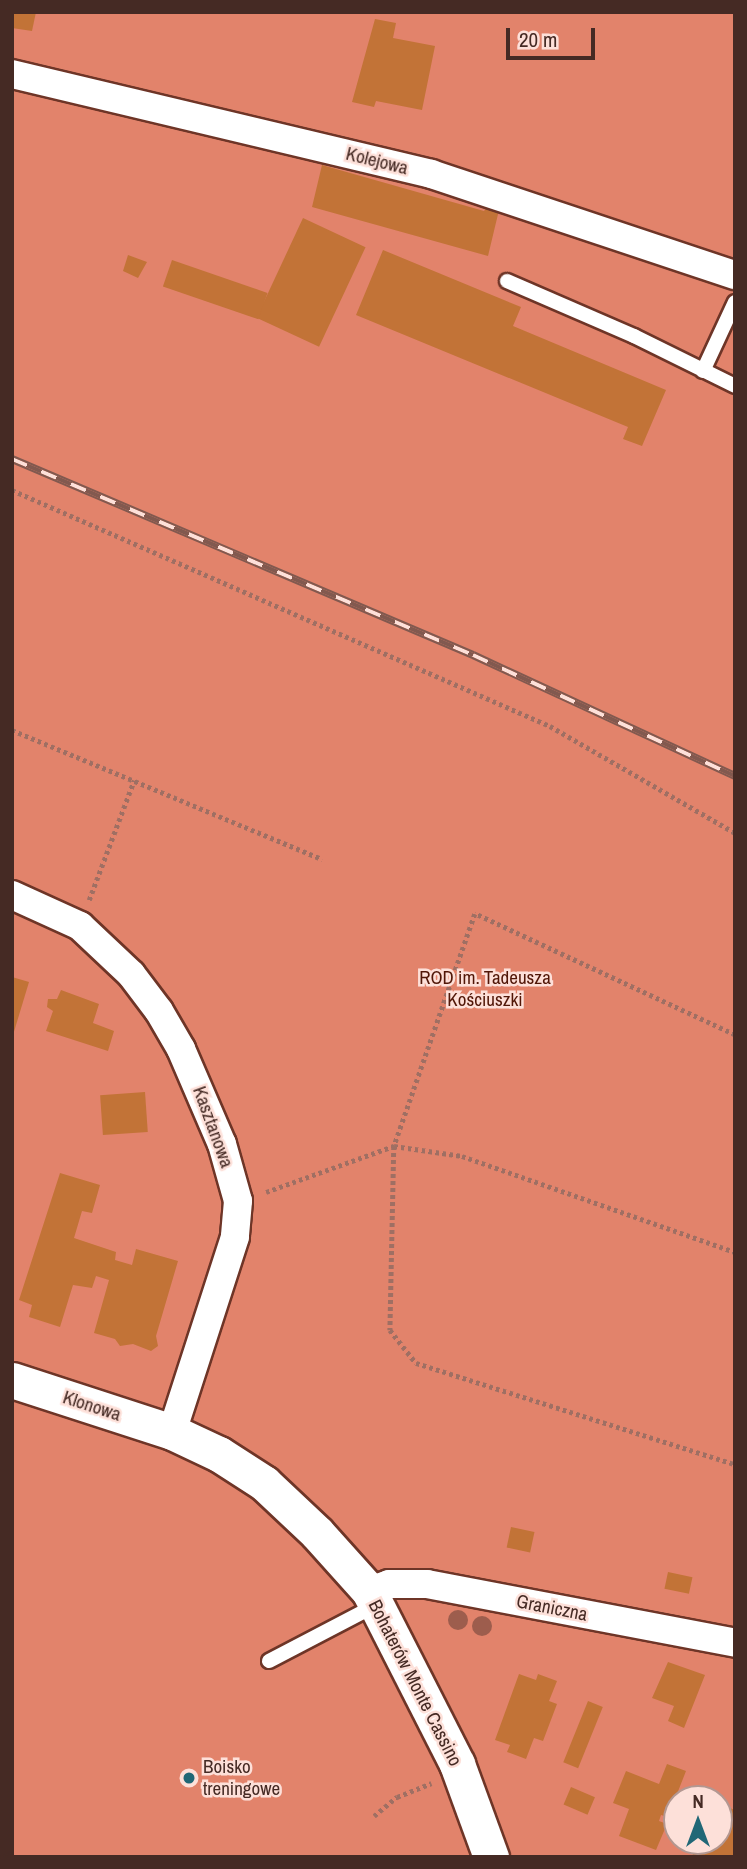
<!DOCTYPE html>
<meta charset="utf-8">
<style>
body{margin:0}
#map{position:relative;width:747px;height:1869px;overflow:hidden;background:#f9b4a2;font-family:"Archivo Narrow",sans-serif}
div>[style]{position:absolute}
.green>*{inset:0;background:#e2836b}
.building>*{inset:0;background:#c27337;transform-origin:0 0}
.path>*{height:4.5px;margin-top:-2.25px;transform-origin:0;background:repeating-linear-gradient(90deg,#9f6f63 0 3.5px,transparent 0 7px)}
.roads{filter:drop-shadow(2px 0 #6e3527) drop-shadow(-2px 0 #6e3527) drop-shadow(0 2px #6e3527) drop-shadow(0 -2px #6e3527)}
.service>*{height:14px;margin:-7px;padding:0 7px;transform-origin:7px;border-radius:7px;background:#fff}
.minor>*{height:28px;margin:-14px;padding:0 14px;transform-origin:14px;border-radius:14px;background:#fff}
.tertiary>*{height:35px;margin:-17.5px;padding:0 17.5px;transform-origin:17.5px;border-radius:17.5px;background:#fff}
.rail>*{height:8px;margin-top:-4px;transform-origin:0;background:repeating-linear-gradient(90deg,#fde0d9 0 16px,#82594f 0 32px);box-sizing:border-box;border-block:2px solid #82594f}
.trees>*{width:20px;height:20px;margin:-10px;border-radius:50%;background:#9d5d4d}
.dots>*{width:19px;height:19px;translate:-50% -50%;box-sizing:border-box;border:4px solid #fde0d9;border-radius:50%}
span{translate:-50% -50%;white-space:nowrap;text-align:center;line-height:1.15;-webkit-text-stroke:5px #fde0d9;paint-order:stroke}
.street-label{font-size:19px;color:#452a24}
.park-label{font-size:19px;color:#511607}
.poi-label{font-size:19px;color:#452a24}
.left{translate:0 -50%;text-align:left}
.frame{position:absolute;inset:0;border:14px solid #452a24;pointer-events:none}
.north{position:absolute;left:663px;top:1785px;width:70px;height:70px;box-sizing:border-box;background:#fde0d9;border:2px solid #b39791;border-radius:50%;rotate:0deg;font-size:19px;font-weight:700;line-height:28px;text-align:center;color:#452a24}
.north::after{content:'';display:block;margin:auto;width:24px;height:32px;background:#216776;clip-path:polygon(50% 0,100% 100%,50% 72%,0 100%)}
.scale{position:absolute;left:506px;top:28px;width:89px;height:32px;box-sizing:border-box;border:4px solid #452a24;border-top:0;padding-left:9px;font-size:21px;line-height:24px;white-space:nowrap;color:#452a24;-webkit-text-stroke:5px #fde0d9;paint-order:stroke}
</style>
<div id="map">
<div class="green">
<i style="clip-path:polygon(evenodd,12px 12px,735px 12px,735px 1857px,12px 1857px,12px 12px,677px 1799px,719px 1799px,719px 1841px,677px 1841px,677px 1799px)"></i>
</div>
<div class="building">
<i style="clip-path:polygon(12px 12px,36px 12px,32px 31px,12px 28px)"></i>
<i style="clip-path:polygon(375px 19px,396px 23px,393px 38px,435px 46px,422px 110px,376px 101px,374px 107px,352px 102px)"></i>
<i style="clip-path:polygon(322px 165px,484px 211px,487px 207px,499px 210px,488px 256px,312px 207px)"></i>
<i style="left:303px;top:218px;width:69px;height:110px;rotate:25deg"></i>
<i style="clip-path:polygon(383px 250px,521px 307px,513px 326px,666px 390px,642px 446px,623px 439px,628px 427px,356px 315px)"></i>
<i style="clip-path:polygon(128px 255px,147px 262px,138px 278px,123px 271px)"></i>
<i style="left:172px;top:260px;width:101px;height:28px;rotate:19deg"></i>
<i style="clip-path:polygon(12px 977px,29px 982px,13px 1035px,12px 1035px)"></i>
<i style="clip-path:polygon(61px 990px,99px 1004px,93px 1023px,114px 1031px,108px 1051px,46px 1031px,53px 1011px,47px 1007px,48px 999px,57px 999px)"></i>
<i style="left:145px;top:1092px;width:40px;height:45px;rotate:86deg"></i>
<i style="clip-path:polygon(60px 1173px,100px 1185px,92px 1213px,82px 1211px,74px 1238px,116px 1252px,115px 1260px,132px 1265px,136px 1249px,178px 1261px,156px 1336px,158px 1346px,151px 1351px,133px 1344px,120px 1346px,115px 1339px,94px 1333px,109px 1280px,96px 1276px,92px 1288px,73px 1285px,60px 1327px,29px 1317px,32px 1305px,19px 1300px)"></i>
<i style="left:511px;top:1527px;width:24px;height:21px;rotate:12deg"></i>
<i style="left:668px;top:1572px;width:25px;height:17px;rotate:12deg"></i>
<i style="clip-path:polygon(668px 1662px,705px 1675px,684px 1728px,668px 1721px,674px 1706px,652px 1698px)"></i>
<i style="clip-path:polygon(519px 1674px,536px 1680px,538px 1674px,557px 1681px,549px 1701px,557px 1704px,543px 1741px,534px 1738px,526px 1759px,507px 1752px,510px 1745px,495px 1740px)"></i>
<i style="left:588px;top:1701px;width:16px;height:66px;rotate:22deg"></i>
<i style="clip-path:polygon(667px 1764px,686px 1771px,668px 1817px,661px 1815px,659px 1821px,667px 1824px,656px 1850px,619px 1836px,629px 1809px,613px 1803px,626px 1771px,659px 1784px)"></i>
<i style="left:571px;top:1787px;width:26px;height:19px;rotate:23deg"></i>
<i style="clip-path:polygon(719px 1804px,735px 1810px,735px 1857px,692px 1857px,697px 1841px,719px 1841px)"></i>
</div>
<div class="path">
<i style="left:12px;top:490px;width:587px;rotate:23.69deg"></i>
<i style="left:550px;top:726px;width:214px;rotate:30deg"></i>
<i style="left:12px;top:730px;width:336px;rotate:22.6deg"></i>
<i style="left:89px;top:900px;width:128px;rotate:-69.4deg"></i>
<i style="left:735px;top:1035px;width:287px;rotate:-155deg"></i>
<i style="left:475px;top:914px;width:246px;rotate:109.2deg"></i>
<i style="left:394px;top:1146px;width:184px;rotate:91.2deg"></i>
<i style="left:390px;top:1330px;width:42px;rotate:51.8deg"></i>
<i style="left:416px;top:1363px;width:335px;rotate:17.6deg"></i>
<i style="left:266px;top:1192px;width:136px;rotate:-19.8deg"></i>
<i style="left:394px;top:1146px;width:69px;rotate:8.4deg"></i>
<i style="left:462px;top:1156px;width:289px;rotate:19.4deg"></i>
<i style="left:374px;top:1816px;width:30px;rotate:-40deg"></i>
<i style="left:397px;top:1797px;width:37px;rotate:-22deg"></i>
</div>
<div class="roads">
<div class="service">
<i style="left:507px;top:281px;width:138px;rotate:23.4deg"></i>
<i style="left:634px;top:336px;width:113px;rotate:26.3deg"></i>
<i style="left:703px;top:371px;width:76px;rotate:-65.1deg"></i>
<i style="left:269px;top:1661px;width:121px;rotate:-27.6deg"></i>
</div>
<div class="minor">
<i style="left:12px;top:74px;width:431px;rotate:13.4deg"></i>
<i style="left:431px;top:174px;width:320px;rotate:18.4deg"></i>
<i style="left:12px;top:895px;width:75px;rotate:24.5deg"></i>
<i style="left:80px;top:926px;width:70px;rotate:43.3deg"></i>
<i style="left:131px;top:974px;width:46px;rotate:52.9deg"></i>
<i style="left:159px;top:1011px;width:44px;rotate:59.9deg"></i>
<i style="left:181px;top:1049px;width:103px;rotate:66.7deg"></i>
<i style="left:222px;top:1144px;width:59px;rotate:74.3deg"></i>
<i style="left:238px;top:1201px;width:36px;rotate:95deg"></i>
<i style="left:235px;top:1237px;width:205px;rotate:107.9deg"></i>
<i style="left:369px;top:1591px;width:21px;rotate:-19deg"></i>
<i style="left:389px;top:1584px;width:38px"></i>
<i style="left:427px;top:1584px;width:314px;rotate:10.8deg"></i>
</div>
<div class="tertiary">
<i style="left:12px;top:1380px;width:168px;rotate:18deg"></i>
<i style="left:172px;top:1432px;width:52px;rotate:25.1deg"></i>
<i style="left:219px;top:1454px;width:54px;rotate:32.8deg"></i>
<i style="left:264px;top:1483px;width:73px;rotate:43.3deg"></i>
<i style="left:317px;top:1533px;width:78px;rotate:48.1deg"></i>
<i style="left:369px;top:1591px;width:194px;rotate:63deg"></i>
<i style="left:457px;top:1764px;width:99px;rotate:69.9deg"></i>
</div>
</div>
<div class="rail">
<i style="left:12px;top:459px;width:501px;rotate:23.03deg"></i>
<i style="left:473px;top:655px;width:289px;rotate:24.8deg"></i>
</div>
<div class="trees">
<i style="left:458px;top:1620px"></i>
<i style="left:482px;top:1626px"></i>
</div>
<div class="dots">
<i style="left:189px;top:1778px;background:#216776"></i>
</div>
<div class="street-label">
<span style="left:377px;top:161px;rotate:14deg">Kolejowa</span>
<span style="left:213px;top:1127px;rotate:70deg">Kasztanowa</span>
<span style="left:92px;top:1406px;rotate:18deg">Klonowa</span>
<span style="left:552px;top:1608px;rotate:11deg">Graniczna</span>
<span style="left:415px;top:1683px;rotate:63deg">Bohaterów Monte Cassino</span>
</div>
<div class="park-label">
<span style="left:485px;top:989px">ROD im. Tadeusza<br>Kościuszki</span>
</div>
<div class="poi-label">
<span class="left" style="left:203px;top:1778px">Boisko<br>treningowe</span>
</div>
<div class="frame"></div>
<div class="north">N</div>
<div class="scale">20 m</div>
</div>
